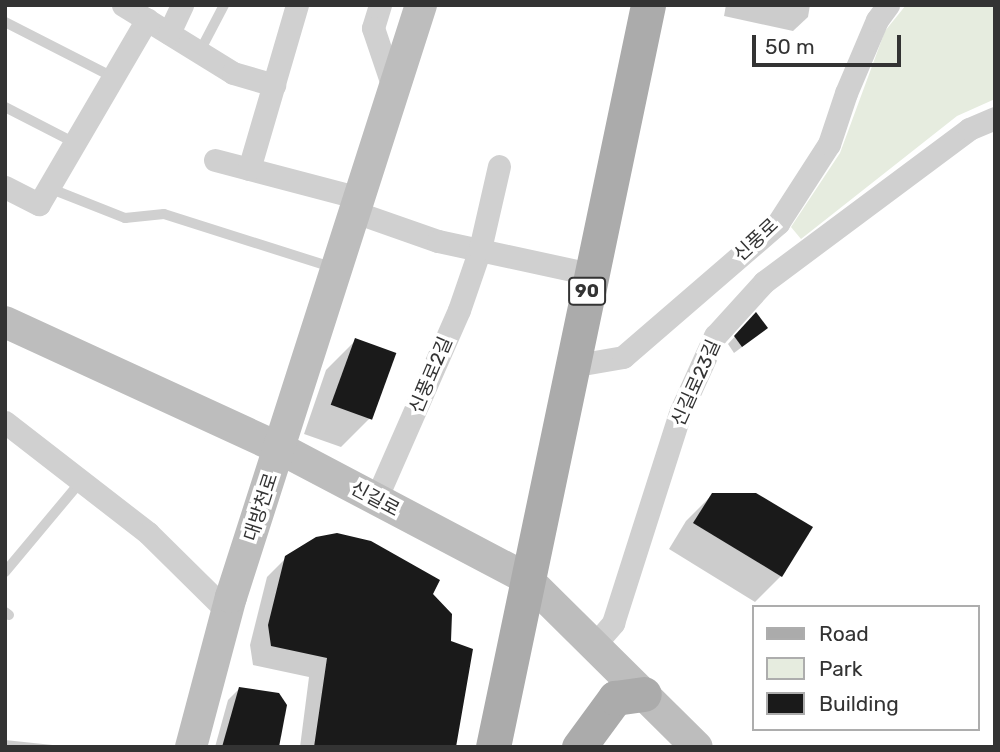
<!DOCTYPE html>
<meta charset="utf-8">
<style>
body{margin:0}
#map{position:relative;width:1000px;height:752px;overflow:hidden;background:#fff;font-family:Rubik,"Noto Sans KR",sans-serif}
div>[style]{position:absolute}
.green>*{inset:0;background:#e6ecdf}
.shadow>*{inset:0;background:#0003}
.building>*{inset:0;background:#1a1a1a;transform-origin:0 0}
.service>*{height:10px;margin:-5px;padding:0 5px;transform-origin:5px;border-radius:5px;background:#d0d0d0}
.minor>*{height:23px;margin:-11.5px;padding:0 11.5px;transform-origin:11.5px;border-radius:11.5px;background:#d0d0d0}
.secondary>*{height:32px;margin:-16px;padding:0 16px;transform-origin:16px;border-radius:16px;background:#bdbdbd}
.primary>*{height:35px;margin:-17.5px;padding:0 17.5px;transform-origin:17.5px;border-radius:17.5px;background:#ababab}
span{translate:-50% -50%;white-space:nowrap;text-align:center;line-height:1.15;-webkit-text-stroke:7px #fff;paint-order:stroke}
.shield-label span{padding:2px 5px;background:#fff;border:2px solid;border-radius:5px;-webkit-text-stroke-width:0}
.shield-label{font-size:18px;color:#333;font-weight:700}
.street-label{font-size:19px;color:#333}
.frame{position:absolute;inset:0;border:7px solid #333;pointer-events:none}
.legend{position:absolute;left:752px;top:605px;width:228px;height:126px;box-sizing:border-box;background:#fff;border:2px solid #adadad;margin:0;padding:9px 12px;list-style:none;font-size:21px;color:#333}
.legend li{display:flex;align-items:center;gap:14px;height:35px}
.legend b{width:35px;border:2px solid #adadad}
.scale{position:absolute;left:752px;top:35px;width:149px;height:32px;box-sizing:border-box;border:4px solid #333;border-top:0;padding-left:9px;font-size:21px;line-height:24px;white-space:nowrap;color:#333;-webkit-text-stroke:5px #fff;paint-order:stroke}
</style>
<div id="map">
<div class="green">
<i style="clip-path:polygon(906px 5px,995px 5px,995px 99px,957px 116px,801px 239px,791px 227px,840px 153px,885px 31px)"></i>
</div>
<div class="shadow">
<i style="clip-path:polygon(726px 5px,810px 5px,808px 17px,793px 31px,724px 16px)"></i>
<i style="clip-path:polygon(749px 321px,758px 335px,734px 353px,728px 344px)"></i>
<i style="clip-path:polygon(356px 340px,371px 417px,341px 447px,304px 434px,326px 370px)"></i>
<i style="clip-path:polygon(712px 495px,781px 576px,755px 602px,669px 549px,686px 521px)"></i>
<i style="clip-path:polygon(286px 558px,431px 595px,454px 747px,300px 747px,309px 677px,253px 665px,250px 645px,267px 577px)"></i>
<i style="clip-path:polygon(239px 689px,277px 747px,215px 747px,228px 700px)"></i>
<i style="clip-path:polygon(5px 740px,62px 746px,62px 747px,5px 747px)"></i>
</div>
<div class="building">
<i style="clip-path:polygon(756px 312px,768px 328px,742px 347px,734px 336px)"></i>
<i style="left:355px;top:338px;width:44px;height:71px;rotate:20deg"></i>
<i style="clip-path:polygon(712px 493px,756px 493px,813px 527px,782px 577px,693px 523px)"></i>
<i style="clip-path:polygon(337px 533px,371px 541px,440px 580px,433px 594px,452px 614px,451px 641px,473px 649px,456px 747px,314px 747px,327px 658px,271px 646px,268px 625px,285px 556px,316px 537px)"></i>
<i style="clip-path:polygon(239px 687px,279px 693px,287px 705px,279px 747px,222px 747px)"></i>
</div>
<div class="service">
<i style="left:5px;top:22px;width:121px;rotate:27deg"></i>
<i style="left:200px;top:51px;width:52px;rotate:-62.4deg"></i>
<i style="left:5px;top:107px;width:79px;rotate:27.2deg"></i>
<i style="left:49px;top:188px;width:82px;rotate:21.5deg"></i>
<i style="left:125px;top:218px;width:39px;rotate:-6deg"></i>
<i style="left:164px;top:214px;width:178px;rotate:17.6deg"></i>
<i style="left:5px;top:572px;width:120px;rotate:-50.1deg"></i>
<i style="left:5px;top:612px;width:5px;rotate:37deg"></i>
</div>
<div class="minor">
<i style="left:123px;top:5px;width:129px;rotate:31.7deg"></i>
<i style="left:233px;top:73px;width:43px;rotate:16.3deg"></i>
<i style="left:380px;top:5px;width:24px;rotate:107deg"></i>
<i style="left:373px;top:28px;width:65px;rotate:71.3deg"></i>
<i style="left:169px;top:33px;width:31px;rotate:-65deg"></i>
<i style="left:215px;top:160px;width:150px;rotate:14.7deg"></i>
<i style="left:249px;top:169px;width:171px;rotate:-73.7deg"></i>
<i style="left:5px;top:187px;width:38px;rotate:27deg"></i>
<i style="left:39px;top:204px;width:214px;rotate:-59.7deg"></i>
<i style="left:355px;top:212px;width:88px;rotate:19.3deg"></i>
<i style="left:438px;top:241px;width:156px;rotate:12.2deg"></i>
<i style="left:571px;top:366px;width:53px;rotate:-9.8deg"></i>
<i style="left:623px;top:357px;width:205px;rotate:-40.8deg"></i>
<i style="left:778px;top:223px;width:94px;rotate:-57.2deg"></i>
<i style="left:829px;top:144px;width:54px;rotate:-71.6deg"></i>
<i style="left:846px;top:93px;width:79px;rotate:-67deg"></i>
<i style="left:877px;top:20px;width:19px;rotate:-54deg"></i>
<i style="left:5px;top:422px;width:181px;rotate:37.8deg"></i>
<i style="left:148px;top:533px;width:111px;rotate:44.6deg"></i>
<i style="left:376px;top:499px;width:206px;rotate:-66.3deg"></i>
<i style="left:459px;top:310px;width:65px;rotate:-71deg"></i>
<i style="left:480px;top:249px;width:85px;rotate:-77.1deg"></i>
<i style="left:595px;top:644px;width:28px;rotate:-49deg"></i>
<i style="left:613px;top:623px;width:220px;rotate:-72.3deg"></i>
<i style="left:680px;top:413px;width:85px;rotate:-65.6deg"></i>
<i style="left:715px;top:336px;width:73px;rotate:-47.8deg"></i>
<i style="left:764px;top:282px;width:256px;rotate:-36.7deg"></i>
<i style="left:969px;top:129px;width:28px;rotate:-23deg"></i>
</div>
<div class="secondary">
<i style="left:5px;top:322px;width:304px;rotate:24.7deg"></i>
<i style="left:281px;top:449px;width:277px;rotate:27.8deg"></i>
<i style="left:526px;top:578px;width:240px;rotate:44.7deg"></i>
<i style="left:191px;top:747px;width:155px;rotate:-75.1deg"></i>
<i style="left:231px;top:597px;width:622px;rotate:-72.21deg"></i>
</div>
<div class="primary">
<i style="left:493px;top:747px;width:758px;rotate:-78.2deg"></i>
<i style="left:579px;top:747px;width:61px;rotate:-53.7deg"></i>
<i style="left:615px;top:698px;width:29px;rotate:-8deg"></i>
</div>
<div class="shield-label">
<span style="left:587px;top:291px">90</span>
</div>
<div class="street-label">
<span style="left:756px;top:240px;rotate:-43deg">신풍로</span>
<span style="left:431px;top:375px;rotate:-67deg">신풍로2길</span>
<span style="left:696px;top:383px;rotate:-66deg">신길로23길</span>
<span style="left:375px;top:499px;rotate:28deg">신길로</span>
<span style="left:261px;top:507px;rotate:-72deg">대방천로</span>
</div>
<div class="frame"></div>
<ul class="legend">
<li><b style="height:9px;background:#ababab"></b>Road</li>
<li><b style="height:19px;background:#e6ecdf"></b>Park</li>
<li><b style="height:19px;background:#1a1a1a"></b>Building</li>
</ul>
<div class="scale">50 m</div>
</div>
